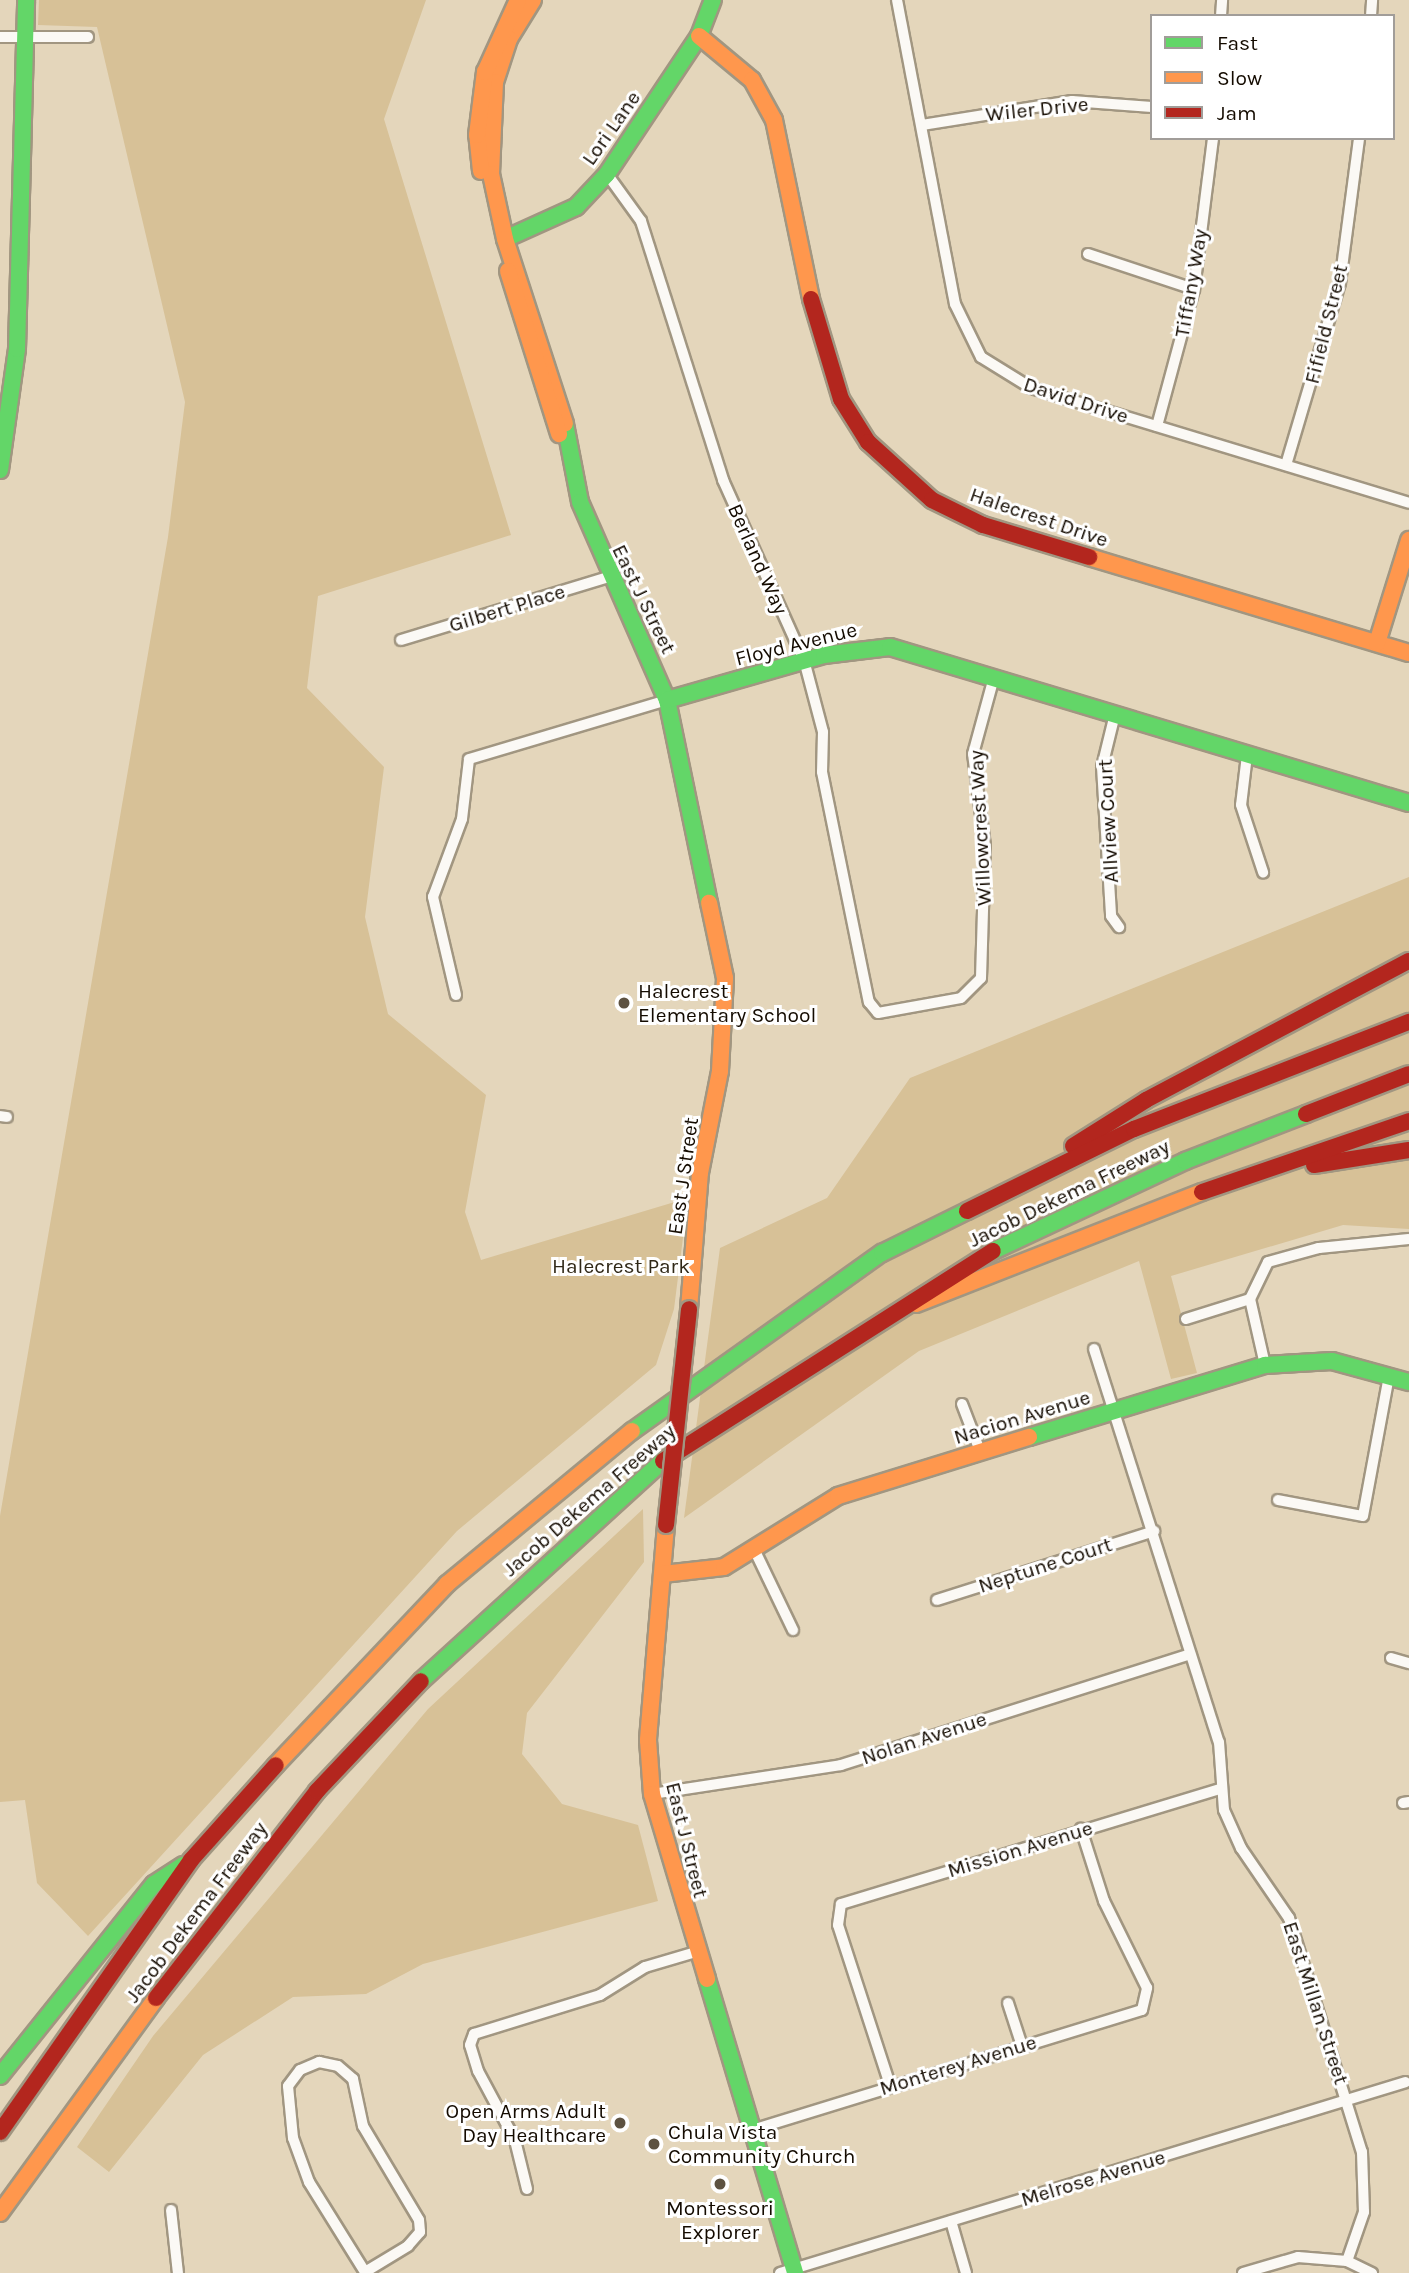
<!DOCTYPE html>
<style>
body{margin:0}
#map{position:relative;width:1409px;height:2273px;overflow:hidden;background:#e4d6bb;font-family:Karla,sans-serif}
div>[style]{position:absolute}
.green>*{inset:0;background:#d7c197}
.roads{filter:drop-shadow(2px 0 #a19681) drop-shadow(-2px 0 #a19681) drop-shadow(0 2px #a19681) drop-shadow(0 -2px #a19681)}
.street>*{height:10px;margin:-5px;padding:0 5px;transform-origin:5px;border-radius:5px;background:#fbf9f5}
.fast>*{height:16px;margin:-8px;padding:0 8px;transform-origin:8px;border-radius:8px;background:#63d668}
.slow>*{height:16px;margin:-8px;padding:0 8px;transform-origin:8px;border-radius:8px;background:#ff974d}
.jam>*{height:16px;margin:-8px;padding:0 8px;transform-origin:8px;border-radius:8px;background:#b3261e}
.bridges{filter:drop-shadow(2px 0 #a19681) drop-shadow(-2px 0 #a19681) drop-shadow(0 2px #a19681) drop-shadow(0 -2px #a19681)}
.jam-bridge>*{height:16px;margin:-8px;padding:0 8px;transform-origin:8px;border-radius:8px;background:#b3261e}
.dots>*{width:19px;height:19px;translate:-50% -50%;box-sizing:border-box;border:4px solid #fff;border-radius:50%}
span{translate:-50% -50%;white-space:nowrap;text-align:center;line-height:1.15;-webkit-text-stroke:6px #fff;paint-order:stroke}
.street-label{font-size:21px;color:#140b00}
.poi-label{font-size:21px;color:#140b00}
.left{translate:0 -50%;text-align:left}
.right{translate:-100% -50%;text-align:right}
.park-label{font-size:21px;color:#302817}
.legend{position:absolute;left:1150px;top:14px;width:245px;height:126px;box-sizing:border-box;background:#fff;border:2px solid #a19d99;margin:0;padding:9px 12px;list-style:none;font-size:21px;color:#140b00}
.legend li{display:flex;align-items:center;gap:14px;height:35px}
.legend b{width:35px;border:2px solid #a19d99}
</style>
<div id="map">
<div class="green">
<i style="clip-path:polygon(39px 0,426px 0,384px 119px,511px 535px,318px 596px,307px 688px,384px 767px,365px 917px,388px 1014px,486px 1095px,465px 1212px,481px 1260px,688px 1198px,674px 1309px,656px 1365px,457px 1531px,88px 1936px,37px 1883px,25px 1800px,0 1802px,0 1516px,168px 537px,185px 402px,97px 27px,38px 25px)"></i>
<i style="clip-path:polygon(1409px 877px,1409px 1229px,1343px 1225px,1171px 1276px,1197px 1373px,1171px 1379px,1139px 1261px,919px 1351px,684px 1518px,720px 1248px,827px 1198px,910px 1078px)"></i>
<i style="clip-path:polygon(643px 1509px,644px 1562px,527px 1713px,522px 1754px,562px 1804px,638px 1825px,658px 1901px,423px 1964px,366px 1994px,293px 1997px,203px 2055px,109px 2172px,77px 2147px,153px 2036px,428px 1709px)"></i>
</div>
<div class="roads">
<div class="street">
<i style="left:897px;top:0;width:309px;rotate:79.2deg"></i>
<i style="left:955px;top:304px;width:59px;rotate:63.9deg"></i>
<i style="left:981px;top:357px;width:59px;rotate:31.8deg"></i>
<i style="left:1031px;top:388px;width:395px;rotate:16.9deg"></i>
<i style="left:1221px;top:16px;width:16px;rotate:-86deg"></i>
<i style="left:1371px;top:16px;width:16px;rotate:-86deg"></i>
<i style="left:0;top:37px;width:88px"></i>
<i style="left:922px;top:125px;width:152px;rotate:-9.1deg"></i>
<i style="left:1072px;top:101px;width:80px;rotate:4.3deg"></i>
<i style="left:607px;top:174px;width:58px;rotate:54.1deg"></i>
<i style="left:641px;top:221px;width:272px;rotate:72.4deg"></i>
<i style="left:723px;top:480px;width:197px;rotate:65.8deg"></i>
<i style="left:804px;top:660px;width:74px;rotate:75.2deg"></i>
<i style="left:823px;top:732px;width:40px;rotate:91.4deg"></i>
<i style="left:822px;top:772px;width:235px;rotate:78.5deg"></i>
<i style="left:869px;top:1002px;width:14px;rotate:51deg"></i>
<i style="left:878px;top:1013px;width:84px;rotate:-10.2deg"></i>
<i style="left:961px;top:998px;width:28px;rotate:-45deg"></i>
<i style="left:981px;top:978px;width:132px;rotate:-88.3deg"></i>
<i style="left:985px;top:846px;width:93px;rotate:-97.4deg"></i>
<i style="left:973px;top:754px;width:80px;rotate:-74.7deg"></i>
<i style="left:1088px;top:254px;width:112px;rotate:18.3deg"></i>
<i style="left:1157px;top:426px;width:142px;rotate:-74.9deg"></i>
<i style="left:1194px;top:289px;width:152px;rotate:-82.8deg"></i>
<i style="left:1286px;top:465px;width:190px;rotate:-73.5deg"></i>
<i style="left:1340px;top:283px;width:146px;rotate:-82.5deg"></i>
<i style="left:401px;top:640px;width:220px;rotate:-16.9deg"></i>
<i style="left:1115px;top:714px;width:55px;rotate:103.8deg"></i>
<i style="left:1102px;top:767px;width:149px;rotate:86.5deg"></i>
<i style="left:1111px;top:916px;width:14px;rotate:54deg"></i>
<i style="left:1247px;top:755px;width:50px;rotate:96.8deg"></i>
<i style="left:1241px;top:805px;width:71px;rotate:71.8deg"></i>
<i style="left:456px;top:995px;width:101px;rotate:-103.2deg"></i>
<i style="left:433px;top:897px;width:83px;rotate:-69.6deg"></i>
<i style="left:462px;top:819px;width:60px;rotate:-83.3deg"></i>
<i style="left:469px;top:759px;width:207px;rotate:-16.6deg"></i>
<i style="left:0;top:1116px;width:7px;rotate:8deg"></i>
<i style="left:1186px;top:1319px;width:67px;rotate:-17.4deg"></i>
<i style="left:1094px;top:1349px;width:412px;rotate:72.4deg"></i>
<i style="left:1219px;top:1742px;width:68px;rotate:85.8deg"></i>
<i style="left:1224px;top:1810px;width:42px;rotate:65.9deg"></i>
<i style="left:1241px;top:1848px;width:85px;rotate:55.6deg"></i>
<i style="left:1289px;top:1918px;width:245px;rotate:72.7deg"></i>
<i style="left:1362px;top:2152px;width:60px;rotate:88.1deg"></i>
<i style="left:1364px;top:2212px;width:52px;rotate:109.1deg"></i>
<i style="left:1265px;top:1365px;width:68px;rotate:-102.8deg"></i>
<i style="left:1250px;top:1299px;width:41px;rotate:-64.1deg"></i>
<i style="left:1268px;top:1262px;width:53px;rotate:-15.4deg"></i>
<i style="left:1319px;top:1248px;width:90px;rotate:-5.7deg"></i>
<i style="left:962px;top:1404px;width:50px;rotate:69deg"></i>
<i style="left:1278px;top:1500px;width:86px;rotate:10.7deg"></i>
<i style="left:1363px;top:1516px;width:142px;rotate:-79.5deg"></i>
<i style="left:754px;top:1549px;width:90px;rotate:64.3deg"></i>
<i style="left:937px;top:1600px;width:228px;rotate:-17.6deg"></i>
<i style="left:1391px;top:1658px;width:19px;rotate:16deg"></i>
<i style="left:652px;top:1794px;width:191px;rotate:-8.7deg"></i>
<i style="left:841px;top:1765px;width:366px;rotate:-17.6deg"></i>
<i style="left:1403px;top:1803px;width:6px;rotate:-9deg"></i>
<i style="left:1008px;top:2003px;width:45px;rotate:72deg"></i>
<i style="left:319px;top:2062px;width:19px;rotate:12deg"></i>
<i style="left:338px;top:2066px;width:20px;rotate:41deg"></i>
<i style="left:353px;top:2079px;width:48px;rotate:78deg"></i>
<i style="left:363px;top:2126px;width:109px;rotate:59.2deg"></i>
<i style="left:419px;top:2220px;width:12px;rotate:85deg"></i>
<i style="left:420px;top:2232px;width:18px;rotate:131deg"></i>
<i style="left:408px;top:2246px;width:50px;rotate:148.8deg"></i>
<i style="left:365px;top:2272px;width:106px;rotate:-121.9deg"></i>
<i style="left:309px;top:2182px;width:47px;rotate:-110deg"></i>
<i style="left:293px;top:2138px;width:52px;rotate:-95.5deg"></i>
<i style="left:288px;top:2086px;width:20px;rotate:-53deg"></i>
<i style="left:300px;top:2070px;width:21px;rotate:-23deg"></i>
<i style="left:890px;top:2085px;width:168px;rotate:-108deg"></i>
<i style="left:838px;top:1925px;width:21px;rotate:-82deg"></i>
<i style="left:841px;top:1904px;width:396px;rotate:-16.9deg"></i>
<i style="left:752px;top:2130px;width:408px;rotate:-17.1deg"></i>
<i style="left:1142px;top:2010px;width:23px;rotate:-77deg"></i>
<i style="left:1147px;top:1988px;width:97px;rotate:-116.3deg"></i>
<i style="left:1104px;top:1901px;width:76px;rotate:-107.7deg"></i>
<i style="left:527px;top:2189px;width:50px;rotate:-103.8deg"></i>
<i style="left:515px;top:2140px;width:78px;rotate:-118.2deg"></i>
<i style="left:478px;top:2071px;width:27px;rotate:-107deg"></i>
<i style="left:470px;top:2045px;width:12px;rotate:-70deg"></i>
<i style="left:474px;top:2034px;width:132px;rotate:-17.2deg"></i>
<i style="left:600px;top:1995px;width:53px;rotate:-31.9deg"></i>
<i style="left:645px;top:1967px;width:53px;rotate:-16.4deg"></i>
<i style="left:171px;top:2210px;width:63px;rotate:83.7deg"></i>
<i style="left:951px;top:2221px;width:54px;rotate:73.9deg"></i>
<i style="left:780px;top:2273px;width:654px;rotate:-16.97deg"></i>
<i style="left:1243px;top:2273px;width:57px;rotate:-16.2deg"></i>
<i style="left:1298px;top:2257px;width:49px;rotate:4.7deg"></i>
<i style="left:1347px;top:2261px;width:28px;rotate:26deg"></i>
</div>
<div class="fast">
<i style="left:505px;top:239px;width:78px;rotate:-24.3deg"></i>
<i style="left:576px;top:207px;width:45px;rotate:-46.8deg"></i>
<i style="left:607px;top:174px;width:166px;rotate:-56.3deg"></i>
<i style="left:699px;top:36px;width:39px;rotate:-69deg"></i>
<i style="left:565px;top:424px;width:79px;rotate:79.1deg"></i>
<i style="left:580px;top:502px;width:216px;rotate:66.3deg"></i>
<i style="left:667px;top:700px;width:207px;rotate:78.3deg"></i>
<i style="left:0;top:470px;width:122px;rotate:-82deg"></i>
<i style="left:17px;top:349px;width:349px;rotate:-88.5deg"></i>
<i style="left:667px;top:700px;width:163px;rotate:-16deg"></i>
<i style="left:824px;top:655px;width:66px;rotate:-6.9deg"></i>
<i style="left:890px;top:647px;width:542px;rotate:16.73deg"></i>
<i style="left:993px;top:1251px;width:212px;rotate:-25.1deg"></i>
<i style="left:1185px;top:1161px;width:130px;rotate:-21.2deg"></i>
<i style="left:632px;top:1431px;width:307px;rotate:-35.5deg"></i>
<i style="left:882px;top:1253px;width:95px;rotate:-26.3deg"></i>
<i style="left:1029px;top:1437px;width:247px;rotate:-17deg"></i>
<i style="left:1265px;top:1365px;width:67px;rotate:-3.4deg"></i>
<i style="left:1332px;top:1361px;width:80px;rotate:15.3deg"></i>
<i style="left:421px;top:1681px;width:327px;rotate:-42.3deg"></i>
<i style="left:707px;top:1979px;width:307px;rotate:73.3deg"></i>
<i style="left:0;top:2076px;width:246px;rotate:-51.3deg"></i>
<i style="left:154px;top:1884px;width:35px;rotate:-33deg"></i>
</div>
<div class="slow">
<i style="left:533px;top:0;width:46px;rotate:121.6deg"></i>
<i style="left:509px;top:39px;width:45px;rotate:108deg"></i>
<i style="left:495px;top:82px;width:92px;rotate:92.5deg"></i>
<i style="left:491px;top:174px;width:66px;rotate:77.8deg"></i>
<i style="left:505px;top:239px;width:194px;rotate:72deg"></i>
<i style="left:699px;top:36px;width:69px;rotate:39.7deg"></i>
<i style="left:752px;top:80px;width:46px;rotate:61.2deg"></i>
<i style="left:774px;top:120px;width:183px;rotate:78.3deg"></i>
<i style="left:481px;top:171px;width:36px;rotate:-96deg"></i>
<i style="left:477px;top:135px;width:64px;rotate:-82.8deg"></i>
<i style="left:485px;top:72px;width:79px;rotate:-65.4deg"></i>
<i style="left:508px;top:271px;width:171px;rotate:72.6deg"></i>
<i style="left:1089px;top:557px;width:334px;rotate:16.7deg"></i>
<i style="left:1377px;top:643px;width:108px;rotate:-72.7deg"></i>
<i style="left:916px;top:1304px;width:307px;rotate:-21.4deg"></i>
<i style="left:689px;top:1309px;width:136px;rotate:-85.4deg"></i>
<i style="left:700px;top:1173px;width:104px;rotate:-78.9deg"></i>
<i style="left:720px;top:1071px;width:93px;rotate:-86.9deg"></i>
<i style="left:725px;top:978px;width:77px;rotate:-102deg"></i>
<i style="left:666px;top:1525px;width:216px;rotate:94.8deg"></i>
<i style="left:648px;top:1740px;width:54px;rotate:85.8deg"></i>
<i style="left:652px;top:1794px;width:193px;rotate:73.4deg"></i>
<i style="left:663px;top:1574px;width:61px;rotate:-6.5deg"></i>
<i style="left:724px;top:1567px;width:134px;rotate:-31.9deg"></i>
<i style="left:838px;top:1496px;width:200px;rotate:-17.2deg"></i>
<i style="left:276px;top:1765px;width:249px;rotate:-46.6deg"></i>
<i style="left:447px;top:1584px;width:240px;rotate:-39.6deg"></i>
<i style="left:0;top:2213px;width:266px;rotate:-54deg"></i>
</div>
<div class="jam">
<i style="left:811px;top:299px;width:104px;rotate:73.3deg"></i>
<i style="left:841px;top:399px;width:51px;rotate:57.9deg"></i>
<i style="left:868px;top:442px;width:86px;rotate:42.2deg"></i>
<i style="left:932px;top:500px;width:57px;rotate:26.1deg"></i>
<i style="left:983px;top:525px;width:111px;rotate:16.8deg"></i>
<i style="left:1306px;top:1114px;width:110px;rotate:-21.2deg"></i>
<i style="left:1073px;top:1146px;width:86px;rotate:-32.2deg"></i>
<i style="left:1146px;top:1100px;width:297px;rotate:-27.9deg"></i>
<i style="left:1314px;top:1165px;width:96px;rotate:-9deg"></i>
<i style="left:1202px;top:1192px;width:219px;rotate:-18.9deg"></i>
<i style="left:967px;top:1211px;width:186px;rotate:-26.2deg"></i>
<i style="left:1134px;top:1129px;width:295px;rotate:-21.3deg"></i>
<i style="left:663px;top:1461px;width:391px;rotate:-32.5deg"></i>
<i style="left:156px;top:1998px;width:262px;rotate:-52.1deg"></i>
<i style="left:317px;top:1791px;width:151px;rotate:-46.6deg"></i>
<i style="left:0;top:2132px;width:332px;rotate:-54.9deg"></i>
<i style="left:191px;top:1860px;width:127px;rotate:-48.2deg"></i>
</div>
</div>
<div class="bridges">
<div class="jam-bridge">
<i style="left:666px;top:1525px;width:217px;rotate:-83.9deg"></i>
</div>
</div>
<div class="dots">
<i style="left:624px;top:1003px;background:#5d5241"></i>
<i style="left:620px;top:2123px;background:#5d5241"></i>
<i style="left:654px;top:2144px;background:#5d5241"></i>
<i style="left:720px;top:2184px;background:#5d5241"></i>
</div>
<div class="street-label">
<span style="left:1037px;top:109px;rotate:-6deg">Wiler Drive</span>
<span style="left:611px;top:128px;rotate:-55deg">Lori Lane</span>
<span style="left:1191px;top:283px;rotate:-80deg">Tiffany Way</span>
<span style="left:1326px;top:324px;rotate:-76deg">Fifield Street</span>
<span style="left:1076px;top:400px;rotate:18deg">David Drive</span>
<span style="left:1039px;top:517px;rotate:19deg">Halecrest Drive</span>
<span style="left:758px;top:559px;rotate:66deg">Berland Way</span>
<span style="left:644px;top:599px;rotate:64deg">East J Street</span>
<span style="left:507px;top:608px;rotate:-17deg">Gilbert Place</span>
<span style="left:796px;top:644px;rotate:-14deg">Floyd Avenue</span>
<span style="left:1108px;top:821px;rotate:-93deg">Allview Court</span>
<span style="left:980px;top:828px;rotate:-93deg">Willowcrest Way</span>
<span style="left:683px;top:1176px;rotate:-82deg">East J Street</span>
<span style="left:1069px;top:1193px;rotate:-26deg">Jacob Dekema Freeway</span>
<span style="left:1022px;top:1417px;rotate:-17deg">Nacion Avenue</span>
<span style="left:589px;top:1500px;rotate:-41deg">Jacob Dekema Freeway</span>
<span style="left:1045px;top:1565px;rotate:-18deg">Neptune Court</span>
<span style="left:924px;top:1738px;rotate:-18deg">Nolan Avenue</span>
<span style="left:687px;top:1840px;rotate:76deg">East J Street</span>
<span style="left:1020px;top:1849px;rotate:-17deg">Mission Avenue</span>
<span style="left:196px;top:1912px;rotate:-53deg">Jacob Dekema Freeway</span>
<span style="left:1316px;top:2003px;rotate:72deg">East Millan Street</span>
<span style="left:958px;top:2065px;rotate:-17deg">Monterey Avenue</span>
<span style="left:1093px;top:2178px;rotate:-17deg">Melrose Avenue</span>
</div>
<div class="poi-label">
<span class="left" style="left:638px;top:1003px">Halecrest<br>Elementary School</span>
<span class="right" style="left:606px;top:2123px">Open Arms Adult<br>Day Healthcare</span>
<span class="left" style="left:668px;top:2144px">Chula Vista<br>Community Church</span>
<span style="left:720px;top:2220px">Montessori<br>Explorer</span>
</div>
<div class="park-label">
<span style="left:621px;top:1266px">Halecrest Park</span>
</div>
<ul class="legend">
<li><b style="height:9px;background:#63d668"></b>Fast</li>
<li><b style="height:9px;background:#ff974d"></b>Slow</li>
<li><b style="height:9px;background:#b3261e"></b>Jam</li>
</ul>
</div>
